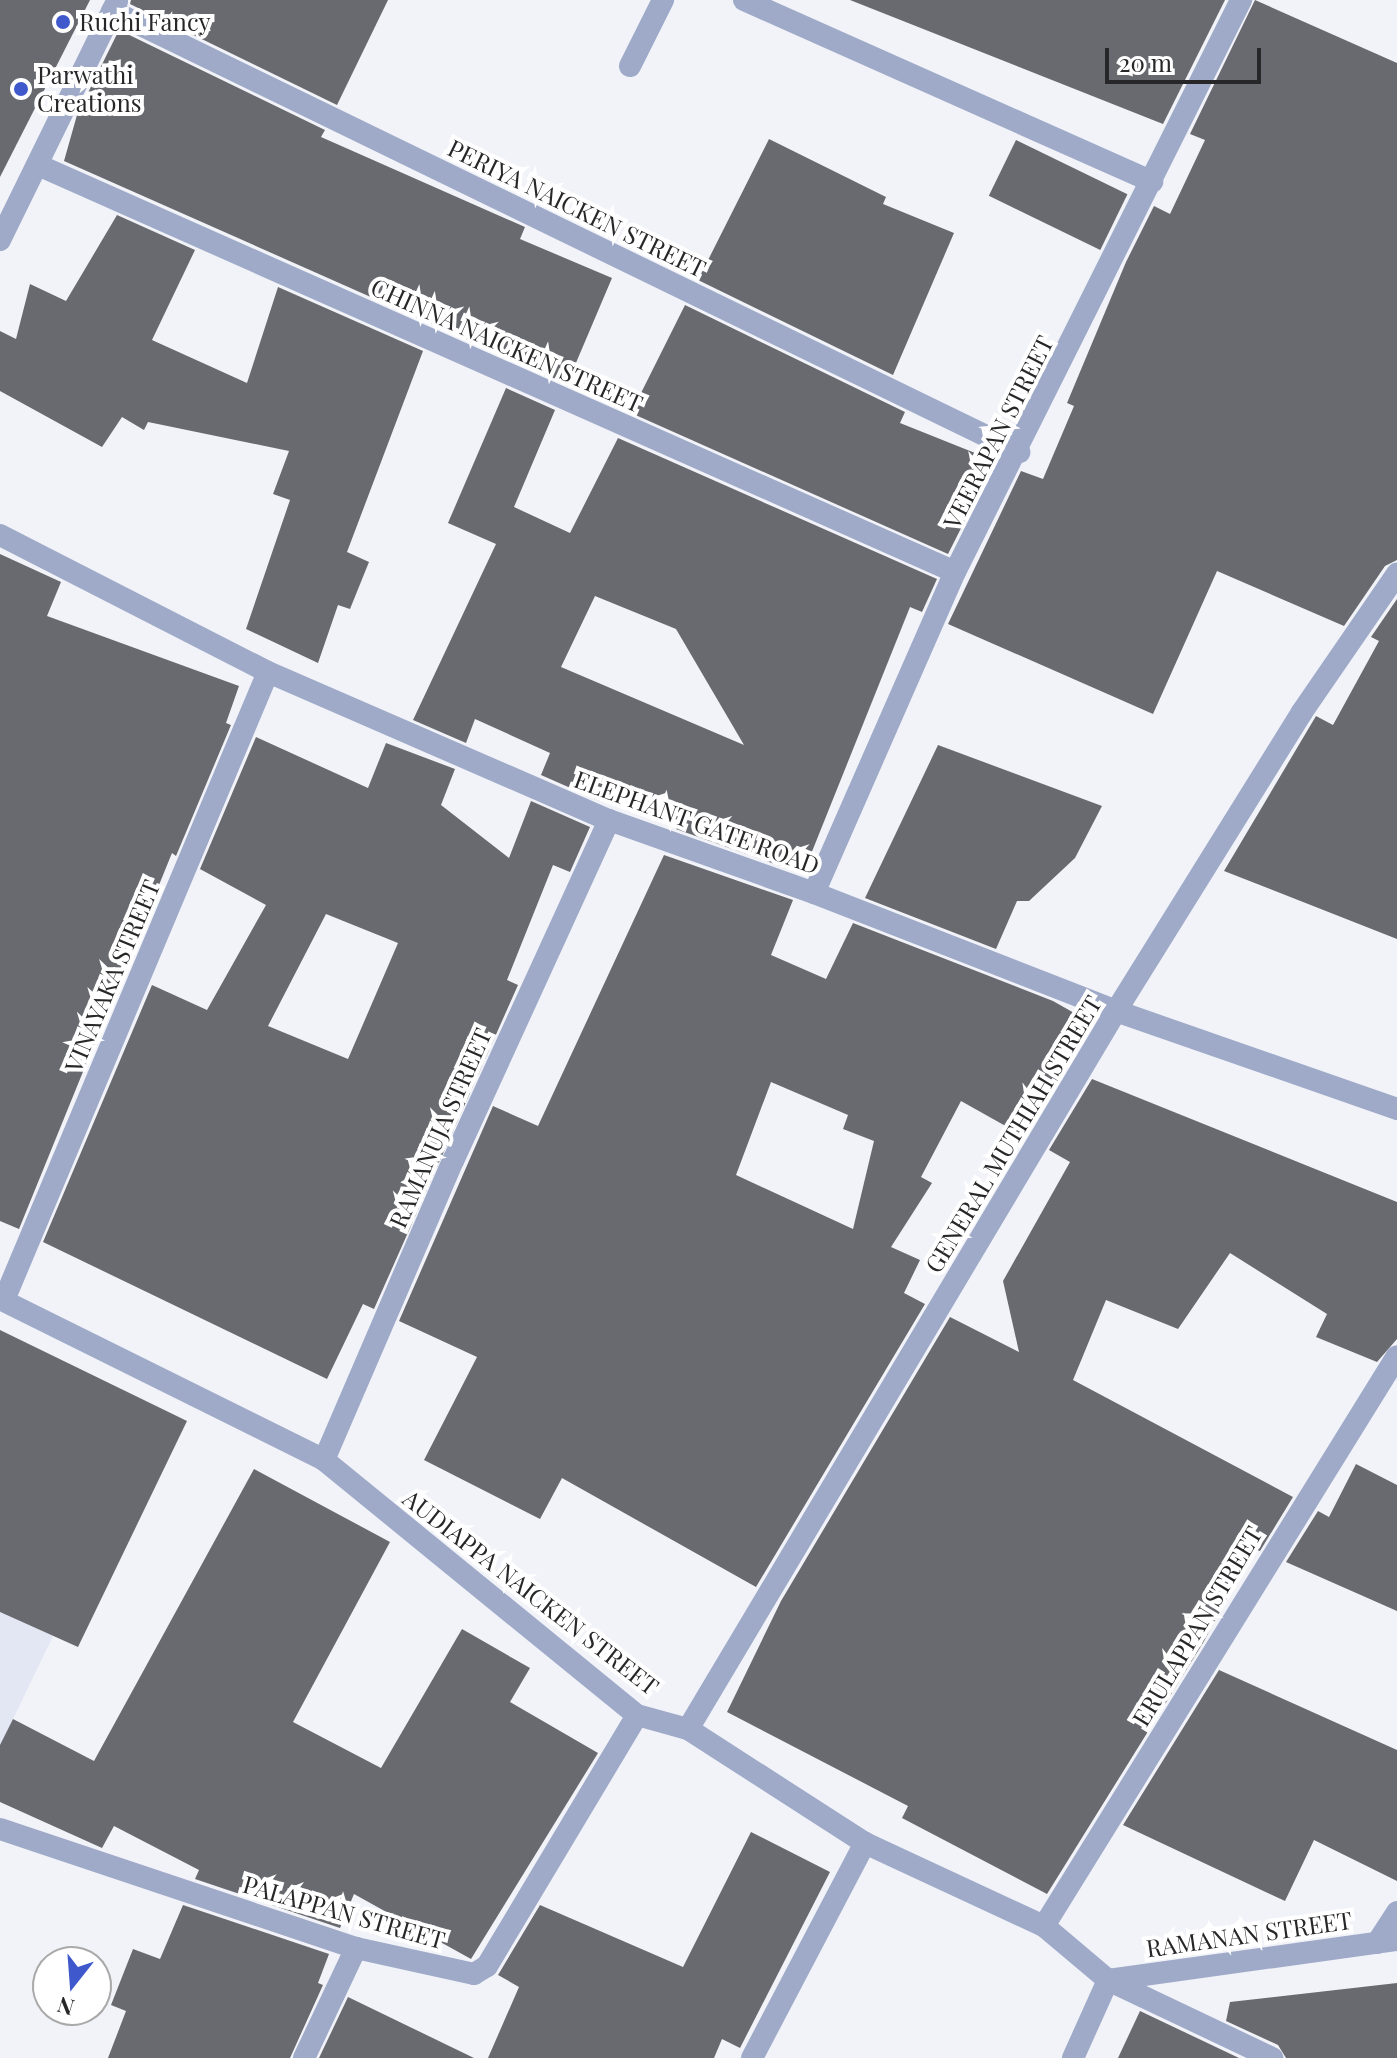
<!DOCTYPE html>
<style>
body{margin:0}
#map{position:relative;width:1397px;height:2058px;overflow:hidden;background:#f1f3f9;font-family:"Playfair Display",serif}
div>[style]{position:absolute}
.built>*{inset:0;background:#e2e7f3}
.building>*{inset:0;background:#686a6f;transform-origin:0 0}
.minor>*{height:22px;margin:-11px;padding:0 11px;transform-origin:11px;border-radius:11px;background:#9faac8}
.tertiary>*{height:22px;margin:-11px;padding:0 11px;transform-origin:11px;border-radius:11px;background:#9faac8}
.dots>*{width:22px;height:22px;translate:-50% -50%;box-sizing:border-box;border:4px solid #fff;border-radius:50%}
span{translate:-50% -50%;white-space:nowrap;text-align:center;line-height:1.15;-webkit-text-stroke:8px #fff;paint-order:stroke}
.poi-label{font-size:24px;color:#272729}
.left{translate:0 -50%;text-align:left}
.street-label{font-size:24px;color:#272729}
.north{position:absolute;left:32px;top:1946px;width:80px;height:80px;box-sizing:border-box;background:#fff;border:2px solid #a9a9a9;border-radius:50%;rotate:197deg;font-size:22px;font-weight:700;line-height:32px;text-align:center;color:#272729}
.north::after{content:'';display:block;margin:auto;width:28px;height:36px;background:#3f59cc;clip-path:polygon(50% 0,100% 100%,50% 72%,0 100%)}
.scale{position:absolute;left:1105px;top:48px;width:156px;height:36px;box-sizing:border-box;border:4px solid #272729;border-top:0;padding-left:10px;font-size:24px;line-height:28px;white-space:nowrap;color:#272729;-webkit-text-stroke:6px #fff;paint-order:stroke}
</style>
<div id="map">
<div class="built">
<i style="clip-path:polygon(0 1612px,53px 1636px,0 1746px)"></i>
</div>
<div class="building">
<i style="clip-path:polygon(0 0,90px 0,0 177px)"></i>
<i style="clip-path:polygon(131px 0,388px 0,337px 105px,130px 4px)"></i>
<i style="clip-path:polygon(850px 0,1225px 0,1163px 124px)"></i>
<i style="clip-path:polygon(1255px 0,1397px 63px,1397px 560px,1385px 566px,1344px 626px,1217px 571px,1153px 714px,948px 624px,1021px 471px,1043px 479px,1074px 406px,1067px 403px,1126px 262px,1154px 206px,1170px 214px,1205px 140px,1190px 134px)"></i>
<i style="clip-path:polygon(119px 30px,325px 130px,321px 137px,525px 227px,520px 239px,612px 278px,567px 384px,64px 161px,77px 115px)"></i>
<i style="clip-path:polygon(769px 139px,886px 197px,883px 204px,954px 233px,893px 375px,698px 280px)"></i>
<i style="left:1016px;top:140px;width:124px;height:62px;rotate:26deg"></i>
<i style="clip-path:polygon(117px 215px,195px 250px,152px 340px,247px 383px,278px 287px,423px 351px,347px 552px,369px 562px,350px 609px,338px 605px,318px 663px,246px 629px,290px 500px,273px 494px,289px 451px,148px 422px,144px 430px,122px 417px,102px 447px,0 391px,0 331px,16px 339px,30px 284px,66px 301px)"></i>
<i style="clip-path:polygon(685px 305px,905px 412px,900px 423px,995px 461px,948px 554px,631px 413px)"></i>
<i style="clip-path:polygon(evenodd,506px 388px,555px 410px,514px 507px,570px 533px,618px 438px,937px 579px,922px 612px,910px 607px,803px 874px,676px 829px,679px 823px,603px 793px,600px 801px,541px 775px,550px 753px,475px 719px,466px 743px,413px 720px,496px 544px,448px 523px,506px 388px,595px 596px,676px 629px,744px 745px,561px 667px,595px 596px)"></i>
<i style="clip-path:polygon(0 554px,61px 582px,47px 616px,239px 686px,226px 723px,231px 725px,176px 856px,172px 853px,19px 1229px,0 1221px)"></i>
<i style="clip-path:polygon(1397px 599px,1397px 939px,1224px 871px,1316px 716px,1333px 725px,1379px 641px,1371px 637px)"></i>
<i style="clip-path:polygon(evenodd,256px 737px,368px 788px,386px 743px,455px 769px,441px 805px,509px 858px,531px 801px,590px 827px,570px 872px,553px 865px,507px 980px,518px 985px,374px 1309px,363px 1304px,327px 1379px,43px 1242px,152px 985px,207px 1010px,266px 905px,200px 869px,256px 737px,326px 914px,398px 943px,348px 1059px,268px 1026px,326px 914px)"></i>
<i style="clip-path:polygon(938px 745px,1102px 806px,1075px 858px,1029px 901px,1017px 901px,996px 949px,865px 898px)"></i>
<i style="clip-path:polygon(evenodd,664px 855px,793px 900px,771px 955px,826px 979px,853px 923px,1053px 1001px,1083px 1018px,1056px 1064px,1066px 1068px,1025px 1137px,961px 1101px,921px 1177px,932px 1183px,891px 1247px,920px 1260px,904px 1293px,925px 1304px,756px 1587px,562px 1478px,540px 1519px,424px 1460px,477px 1357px,399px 1321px,493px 1106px,538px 1126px,664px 855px,771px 1082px,848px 1115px,843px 1129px,874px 1141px,853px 1229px,736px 1175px,771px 1082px)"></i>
<i style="clip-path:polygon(1092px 1079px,1397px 1202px,1397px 1339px,1377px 1362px,1316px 1337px,1327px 1314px,1230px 1253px,1178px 1329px,1106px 1300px,1073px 1380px,1293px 1497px,1260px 1551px,1254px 1549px,1203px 1643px,1047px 1894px,902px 1818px,908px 1806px,727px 1712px,781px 1601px,950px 1317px,1019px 1352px,1003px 1281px,1070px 1162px,1049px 1150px)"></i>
<i style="clip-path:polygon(0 1330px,187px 1421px,78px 1647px,0 1612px)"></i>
<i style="clip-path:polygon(1356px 1464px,1397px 1485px,1397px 1611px,1286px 1562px,1318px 1511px,1329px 1517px)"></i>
<i style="clip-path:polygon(254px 1469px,390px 1542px,293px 1722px,381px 1768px,462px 1629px,530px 1668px,510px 1702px,598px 1753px,471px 1959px,354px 1894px,340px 1928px,195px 1879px,199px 1870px,114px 1826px,102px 1848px,0 1802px,0 1745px,13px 1719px,94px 1761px)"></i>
<i style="clip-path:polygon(1219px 1670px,1397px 1750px,1397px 1881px,1314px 1840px,1285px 1901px,1123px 1825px)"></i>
<i style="clip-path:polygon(751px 1832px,830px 1872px,740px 2048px,722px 2039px,714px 2058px,488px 2058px,519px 1987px,498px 1975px,540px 1905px,683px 1967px)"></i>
<i style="clip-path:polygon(183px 1905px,329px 1954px,318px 1983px,323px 1985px,290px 2058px,108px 2058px,126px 2011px,111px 2005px,133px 1949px,160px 1959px)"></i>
<i style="clip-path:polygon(1397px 1983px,1397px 2058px,1286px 2058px,1278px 2045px,1226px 2021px,1230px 2002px)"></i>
<i style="clip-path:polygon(348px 1997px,474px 2058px,319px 2058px)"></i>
<i style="clip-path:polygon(1140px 2011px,1239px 2058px,1118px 2058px)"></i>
</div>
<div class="minor">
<i style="left:744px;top:0;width:447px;rotate:24deg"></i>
<i style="left:112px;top:11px;width:1009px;rotate:25.93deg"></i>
<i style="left:630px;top:66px;width:74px;rotate:-63.4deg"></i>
<i style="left:38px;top:165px;width:1003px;rotate:23.93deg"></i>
<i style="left:0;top:240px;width:266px;rotate:-63.9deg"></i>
<i style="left:0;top:535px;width:301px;rotate:27.1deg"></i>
<i style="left:268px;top:672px;width:372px;rotate:23.5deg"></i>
<i style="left:609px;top:820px;width:218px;rotate:19.6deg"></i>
<i style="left:814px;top:893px;width:324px;rotate:21.3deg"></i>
<i style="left:1116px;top:1011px;width:298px;rotate:19.2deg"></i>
<i style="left:814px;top:893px;width:351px;rotate:-66.3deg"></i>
<i style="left:955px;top:572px;width:640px;rotate:-63.43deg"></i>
<i style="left:4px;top:1300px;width:681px;rotate:-67.2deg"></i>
<i style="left:324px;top:1460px;width:326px;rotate:-66.7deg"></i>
<i style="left:453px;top:1161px;width:375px;rotate:-65.4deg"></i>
<i style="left:688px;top:1729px;width:836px;rotate:-59.2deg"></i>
<i style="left:1116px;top:1011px;width:352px;rotate:-58.1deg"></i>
<i style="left:1302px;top:712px;width:168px;rotate:-55.5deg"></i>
<i style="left:0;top:1829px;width:375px;rotate:18.5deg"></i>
<i style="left:356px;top:1948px;width:121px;rotate:12.4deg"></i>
<i style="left:474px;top:1974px;width:15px;rotate:-32deg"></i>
<i style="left:487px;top:1966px;width:292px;rotate:-59.1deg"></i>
<i style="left:1044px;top:1926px;width:670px;rotate:-58.23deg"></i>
<i style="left:1377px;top:1943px;width:37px;rotate:-57deg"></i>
<i style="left:304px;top:2058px;width:122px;rotate:-64.7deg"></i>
<i style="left:752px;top:2058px;width:243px;rotate:-62.3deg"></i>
<i style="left:1073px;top:2058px;width:85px;rotate:-65.8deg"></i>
<i style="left:1108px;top:1980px;width:182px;rotate:25.4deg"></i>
</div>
<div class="tertiary">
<i style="left:0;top:1299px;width:362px;rotate:26.4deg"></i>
<i style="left:324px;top:1460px;width:404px;rotate:39.2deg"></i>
<i style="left:637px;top:1715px;width:53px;rotate:15.4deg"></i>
<i style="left:688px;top:1729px;width:211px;rotate:32.8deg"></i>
<i style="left:865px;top:1843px;width:197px;rotate:24.9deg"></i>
<i style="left:1044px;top:1926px;width:84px;rotate:40.2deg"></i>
<i style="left:1108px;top:1980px;width:292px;rotate:-7.9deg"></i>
</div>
<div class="dots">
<i style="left:63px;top:22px;background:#3f59cc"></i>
<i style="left:21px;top:89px;background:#3f59cc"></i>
</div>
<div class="poi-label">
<span class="left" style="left:79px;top:22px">Ruchi Fancy</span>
<span class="left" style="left:37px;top:89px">Parwathi<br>Creations</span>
</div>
<div class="street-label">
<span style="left:577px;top:208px;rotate:26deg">PERIYA NAICKEN STREET</span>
<span style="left:507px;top:345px;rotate:24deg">CHINNA NAICKEN STREET</span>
<span style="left:998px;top:432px;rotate:-63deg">VEERAPAN STREET</span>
<span style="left:697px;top:822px;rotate:20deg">ELEPHANT GATE ROAD</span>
<span style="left:112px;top:976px;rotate:-67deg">VINAYAKA STREET</span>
<span style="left:440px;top:1128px;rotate:-66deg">RAMANUJA STREET</span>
<span style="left:1013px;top:1134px;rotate:-59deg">GENERAL MUTHIAH STREET</span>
<span style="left:531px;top:1592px;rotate:38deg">AUDIAPPA NAICKEN STREET</span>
<span style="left:1197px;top:1626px;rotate:-59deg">ERULAPPAN STREET</span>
<span style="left:344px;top:1912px;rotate:16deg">PALAPPAN STREET</span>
<span style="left:1249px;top:1934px;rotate:-8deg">RAMANAN STREET</span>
</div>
<div class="north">N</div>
<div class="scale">20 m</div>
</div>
